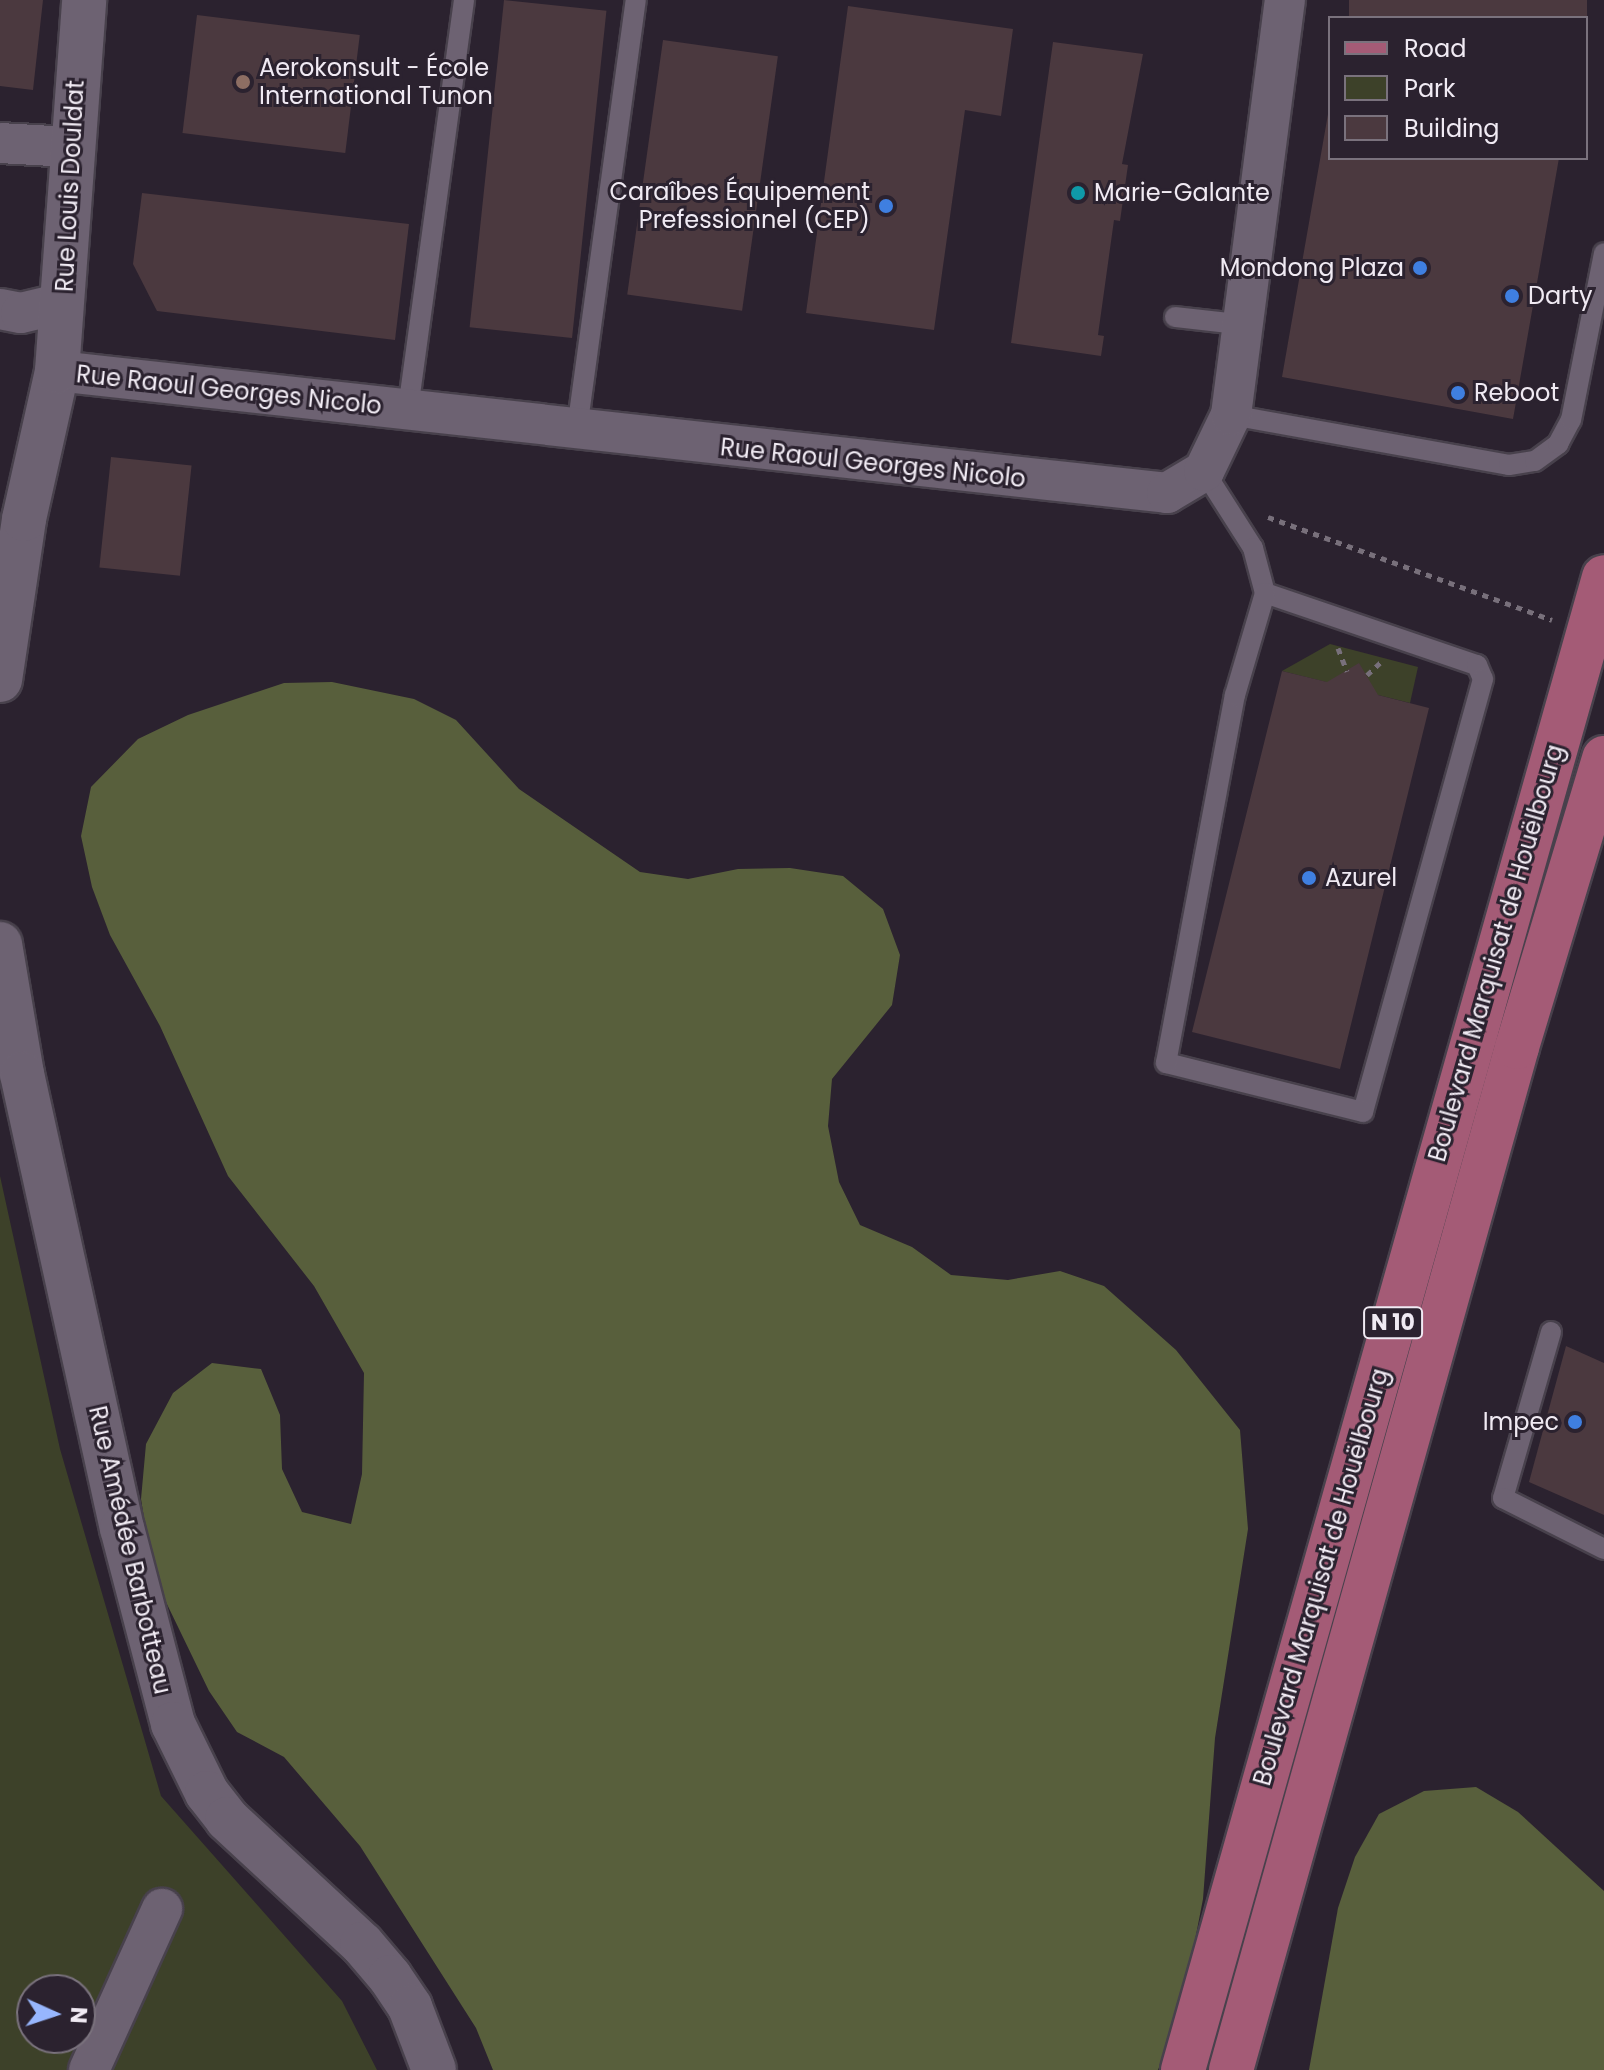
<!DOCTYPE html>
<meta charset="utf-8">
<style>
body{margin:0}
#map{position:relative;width:1604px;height:2070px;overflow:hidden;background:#2b222f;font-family:Poppins,sans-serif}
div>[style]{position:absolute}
.green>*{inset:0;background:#3d4129}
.forest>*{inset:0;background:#585f3c}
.building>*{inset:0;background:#4b393f;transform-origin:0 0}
.path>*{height:5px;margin-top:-2.5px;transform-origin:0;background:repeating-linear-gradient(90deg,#78707b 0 6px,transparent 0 12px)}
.roads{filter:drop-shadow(2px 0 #48414c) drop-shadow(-2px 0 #48414c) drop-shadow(0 2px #48414c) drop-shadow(0 -2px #48414c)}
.lane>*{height:20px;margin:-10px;padding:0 10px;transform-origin:10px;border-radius:10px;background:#6d6272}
.street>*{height:40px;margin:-20px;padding:0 20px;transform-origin:20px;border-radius:20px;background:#6d6272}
.secondary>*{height:44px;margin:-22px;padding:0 22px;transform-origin:22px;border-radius:22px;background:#6d6272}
.primary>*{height:44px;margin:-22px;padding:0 22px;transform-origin:22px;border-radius:22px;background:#a45b76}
.dots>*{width:22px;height:22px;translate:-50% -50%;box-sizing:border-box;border:4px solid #2b222f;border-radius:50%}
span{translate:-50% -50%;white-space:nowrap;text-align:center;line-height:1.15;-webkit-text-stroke:6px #2b222f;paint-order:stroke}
.shield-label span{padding:2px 6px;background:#2b222f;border:2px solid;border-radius:6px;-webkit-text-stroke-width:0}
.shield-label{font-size:22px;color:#f0eaf3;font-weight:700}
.poi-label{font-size:24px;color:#f0eaf3}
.left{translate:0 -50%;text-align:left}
.right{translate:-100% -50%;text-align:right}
.street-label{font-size:24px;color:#f0eaf3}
.legend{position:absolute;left:1328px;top:16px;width:260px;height:144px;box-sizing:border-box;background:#2b222f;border:2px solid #7a727d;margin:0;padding:10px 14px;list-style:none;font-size:24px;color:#f0eaf3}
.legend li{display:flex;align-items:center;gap:16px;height:40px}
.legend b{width:40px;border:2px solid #7a727d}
.north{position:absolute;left:16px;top:1974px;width:80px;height:80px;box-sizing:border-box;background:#2b222f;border:2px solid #7a727d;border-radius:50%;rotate:93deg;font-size:22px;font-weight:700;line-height:32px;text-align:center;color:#f0eaf3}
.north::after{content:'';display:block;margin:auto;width:28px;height:36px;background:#97b6fd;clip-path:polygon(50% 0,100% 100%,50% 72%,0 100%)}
</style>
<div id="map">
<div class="green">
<i style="clip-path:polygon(1330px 644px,1418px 667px,1410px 703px,1282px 671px)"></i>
<i style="clip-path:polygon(evenodd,0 1176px,60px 1449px,161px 1796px,342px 2001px,377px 2070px,0 2070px,0 1176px,32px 1990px,80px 1990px,80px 2038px,32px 2038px,32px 1990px)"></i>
</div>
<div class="forest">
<i style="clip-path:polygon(332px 682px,414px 699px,456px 720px,519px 789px,640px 872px,688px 879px,738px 869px,790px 868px,843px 876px,883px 909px,900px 955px,892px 1005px,832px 1079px,828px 1126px,839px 1182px,860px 1225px,912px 1247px,951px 1275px,1008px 1280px,1060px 1271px,1104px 1286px,1176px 1350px,1240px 1430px,1248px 1529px,1215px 1738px,1203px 1899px,1183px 2002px,1158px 2070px,493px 2070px,476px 2028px,360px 1846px,284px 1757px,237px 1732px,209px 1691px,164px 1598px,149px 1549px,141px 1499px,146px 1444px,173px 1393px,212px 1363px,261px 1369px,280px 1415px,282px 1469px,302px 1512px,351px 1524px,362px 1474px,364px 1373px,314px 1286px,228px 1176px,160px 1026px,110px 935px,92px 887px,81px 836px,91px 787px,138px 739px,188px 715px,284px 683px)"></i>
<i style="clip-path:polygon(1476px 1787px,1518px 1812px,1604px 1891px,1604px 2070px,1309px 2070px,1338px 1908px,1355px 1857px,1379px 1814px,1424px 1791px)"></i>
</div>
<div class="building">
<i style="clip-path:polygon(0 0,43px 0,33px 90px,0 86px)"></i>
<i style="left:504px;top:0;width:103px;height:329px;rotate:6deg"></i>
<i style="left:1349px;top:0;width:238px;height:18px"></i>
<i style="clip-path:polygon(848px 6px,1013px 29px,1001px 116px,965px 110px,934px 330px,806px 313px)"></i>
<i style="left:197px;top:15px;width:164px;height:119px;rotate:7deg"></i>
<i style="left:663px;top:40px;width:116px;height:257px;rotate:8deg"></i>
<i style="clip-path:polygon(1053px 42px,1143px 54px,1122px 164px,1128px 165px,1120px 221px,1114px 220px,1098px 335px,1104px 336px,1101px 356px,1011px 343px)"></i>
<i style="clip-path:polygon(1328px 114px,1330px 158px,1559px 158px,1513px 419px,1282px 377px)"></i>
<i style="clip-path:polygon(142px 193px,409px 224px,395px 340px,157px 311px,133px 264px)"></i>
<i style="left:111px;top:457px;width:81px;height:111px;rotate:6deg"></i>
<i style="clip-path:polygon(1359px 663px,1378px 695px,1429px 708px,1340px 1069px,1192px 1032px,1282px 671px,1327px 682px)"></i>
<i style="clip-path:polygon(1566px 1346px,1604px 1363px,1604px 1515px,1529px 1482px)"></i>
</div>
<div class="path">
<i style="left:1268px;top:517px;width:302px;rotate:19.9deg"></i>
<i style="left:1338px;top:648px;width:25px;rotate:69deg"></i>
<i style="left:1367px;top:675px;width:19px;rotate:-43deg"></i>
</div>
<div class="roads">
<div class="lane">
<i style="left:1175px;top:317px;width:71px;rotate:6.4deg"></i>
<i style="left:408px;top:409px;width:413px;rotate:-82.2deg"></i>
<i style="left:1231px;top:415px;width:282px;rotate:10.2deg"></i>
<i style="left:1509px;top:465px;width:26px;rotate:-9deg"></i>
<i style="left:1535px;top:461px;width:29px;rotate:-36deg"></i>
<i style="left:1558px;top:444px;width:27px;rotate:-62deg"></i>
<i style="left:1571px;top:420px;width:170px;rotate:-78.8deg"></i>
<i style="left:577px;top:429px;width:433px;rotate:-82.2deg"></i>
<i style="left:1204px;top:471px;width:91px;rotate:57.5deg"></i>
<i style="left:1253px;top:548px;width:47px;rotate:75.1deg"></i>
<i style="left:1265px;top:593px;width:224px;rotate:18.8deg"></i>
<i style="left:1477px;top:665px;width:15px;rotate:67deg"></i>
<i style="left:1483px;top:679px;width:449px;rotate:105.5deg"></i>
<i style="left:1363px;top:1112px;width:203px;rotate:-166deg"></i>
<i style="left:1166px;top:1063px;width:374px;rotate:-79.4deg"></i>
<i style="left:1235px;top:695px;width:106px;rotate:-73.6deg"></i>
<i style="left:1551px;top:1332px;width:173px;rotate:106.1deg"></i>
<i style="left:1503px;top:1498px;width:113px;rotate:26.8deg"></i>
</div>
<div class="street">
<i style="left:0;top:143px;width:70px;rotate:3.3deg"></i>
<i style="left:0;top:309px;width:21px;rotate:11deg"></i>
<i style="left:21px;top:313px;width:43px;rotate:-13.4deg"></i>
<i style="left:57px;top:371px;width:1117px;rotate:6.27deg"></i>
<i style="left:1167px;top:493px;width:43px;rotate:-30.7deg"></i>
<i style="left:1204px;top:471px;width:62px;rotate:-64.3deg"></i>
<i style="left:1231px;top:415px;width:418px;rotate:-82.6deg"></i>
<i style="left:89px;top:2070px;width:177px;rotate:-65.6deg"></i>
</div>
<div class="secondary">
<i style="left:0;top:680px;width:163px;rotate:-81.5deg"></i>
<i style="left:24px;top:519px;width:152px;rotate:-77.4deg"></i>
<i style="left:57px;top:371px;width:372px;rotate:-85.8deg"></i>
<i style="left:0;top:944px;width:132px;rotate:80.4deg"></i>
<i style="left:22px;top:1074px;width:465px;rotate:77.6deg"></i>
<i style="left:122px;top:1528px;width:203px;rotate:75.4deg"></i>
<i style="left:173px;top:1724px;width:77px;rotate:63.8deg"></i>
<i style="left:207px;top:1793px;width:33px;rotate:52deg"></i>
<i style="left:227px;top:1819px;width:184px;rotate:42.8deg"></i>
<i style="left:362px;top:1944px;width:43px;rotate:49.7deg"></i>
<i style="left:390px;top:1977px;width:36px;rotate:56deg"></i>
<i style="left:410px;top:2007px;width:67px;rotate:69.1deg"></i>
</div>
<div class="primary">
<i style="left:1183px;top:2070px;width:1551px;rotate:-74.25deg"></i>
<i style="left:1231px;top:2070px;width:1062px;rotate:-74.38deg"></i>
<i style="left:1517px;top:1047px;width:302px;rotate:-73.2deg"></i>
</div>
</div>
<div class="dots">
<i style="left:243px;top:82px;background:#8d6e63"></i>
<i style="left:1078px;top:193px;background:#0f9aa8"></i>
<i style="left:886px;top:206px;background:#3f7fe0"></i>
<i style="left:1420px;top:268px;background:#3f7fe0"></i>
<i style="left:1512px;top:296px;background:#3f7fe0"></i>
<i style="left:1458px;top:393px;background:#3f7fe0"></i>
<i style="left:1309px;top:878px;background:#3f7fe0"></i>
<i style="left:1575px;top:1422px;background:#3f7fe0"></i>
</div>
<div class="shield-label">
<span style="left:1393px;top:1323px">N 10</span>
</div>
<div class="poi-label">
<span class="left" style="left:259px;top:82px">Aerokonsult - École<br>International Tunon</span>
<span class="right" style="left:870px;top:206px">Caraîbes Équipement<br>Prefessionnel (CEP)</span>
<span class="left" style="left:1094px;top:193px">Marie-Galante</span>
<span class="right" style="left:1404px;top:268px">Mondong Plaza</span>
<span class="left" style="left:1528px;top:296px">Darty</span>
<span class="left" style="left:1474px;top:393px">Reboot</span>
<span class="left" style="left:1325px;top:878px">Azurel</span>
<span class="right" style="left:1559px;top:1422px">Impec</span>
</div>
<div class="street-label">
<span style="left:70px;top:186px;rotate:-87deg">Rue Louis Douldat</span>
<span style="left:229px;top:390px;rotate:6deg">Rue Raoul Georges Nicolo</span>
<span style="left:873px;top:463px;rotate:6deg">Rue Raoul Georges Nicolo</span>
<span style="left:1496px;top:953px;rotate:-74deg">Boulevard Marquisat de Houëlbourg</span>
<span style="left:130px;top:1550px;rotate:77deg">Rue Amédée Barbotteau</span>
<span style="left:1321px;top:1577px;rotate:-74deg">Boulevard Marquisat de Houëlbourg</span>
</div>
<ul class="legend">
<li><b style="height:10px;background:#a45b76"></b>Road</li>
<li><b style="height:22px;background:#3d4129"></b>Park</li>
<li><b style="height:22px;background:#4b393f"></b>Building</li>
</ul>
<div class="north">N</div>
</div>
